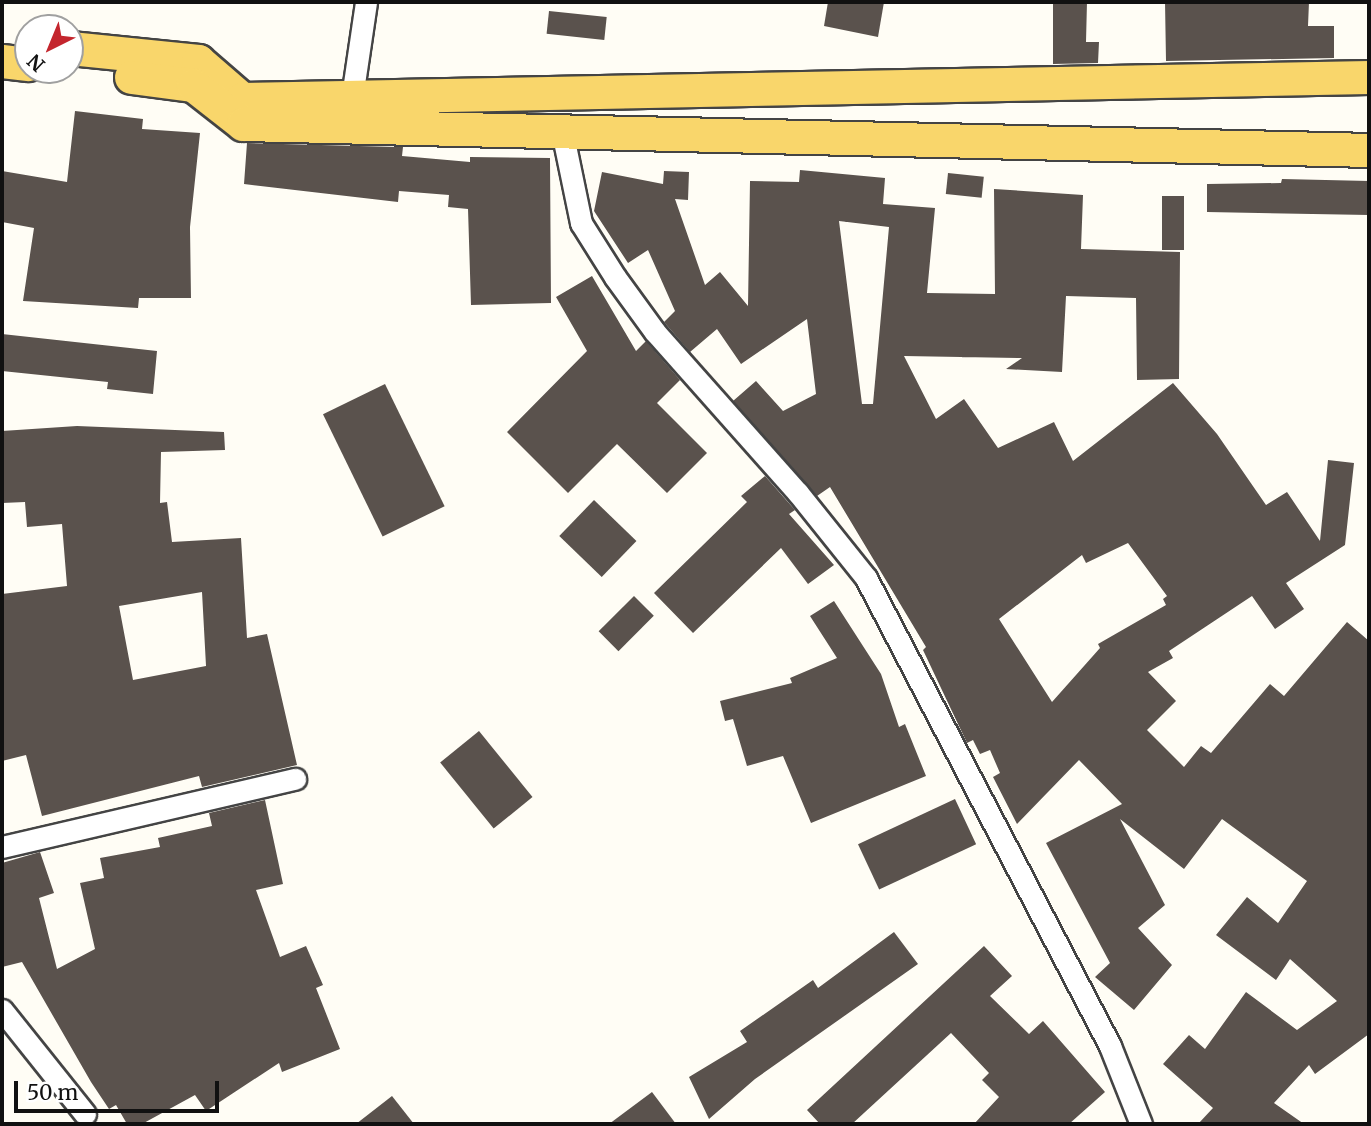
<!DOCTYPE html>
<style>
body{margin:0}
#map{position:relative;width:1371px;height:1126px;overflow:hidden;background:#fffdf5;font-family:Merriweather,serif}
div>[style]{position:absolute}
.building>*{inset:0;background:#5a524d;transform-origin:0 0}
.roads{filter:drop-shadow(2px 0 #444) drop-shadow(-2px 0 #444) drop-shadow(0 2px #444) drop-shadow(0 -2px #444)}
.street>*{height:21px;margin:-10.5px;padding:0 10.5px;transform-origin:10.5px;border-radius:10.5px;background:#fff}
.primary>*{height:33px;margin:-16.5px;padding:0 16.5px;transform-origin:16.5px;border-radius:16.5px;background:#f9d66b}
span{translate:-50% -50%;white-space:nowrap;text-align:center;line-height:1.15;-webkit-text-stroke:7px #fff;paint-order:stroke}
.frame{position:absolute;inset:0;border:4px solid #111;pointer-events:none}
.north{position:absolute;left:14px;top:14px;width:70px;height:70px;box-sizing:border-box;background:#fff;border:2px solid #a0a0a0;border-radius:50%;rotate:223deg;font-size:19px;font-weight:700;line-height:28px;text-align:center;color:#111}
.north::after{content:'';display:block;margin:auto;width:24px;height:32px;background:#c4262e;clip-path:polygon(50% 0,100% 100%,50% 72%,0 100%)}
.scale{position:absolute;left:14px;top:1081px;width:205px;height:32px;box-sizing:border-box;border:4px solid #111;border-top:0;padding-left:9px;font-size:21px;line-height:24px;white-space:nowrap;color:#111;-webkit-text-stroke:5px #fff;paint-order:stroke}
</style>
<div id="map">
<div class="building">
<i style="clip-path:polygon(828px 2px,884px 2px,878px 37px,824px 26px)"></i>
<i style="clip-path:polygon(1053px 2px,1087px 2px,1086px 42px,1099px 42px,1098px 63px,1053px 64px)"></i>
<i style="clip-path:polygon(1165px 2px,1309px 2px,1308px 26px,1334px 26px,1334px 58px,1166px 61px)"></i>
<i style="left:549px;top:11px;width:58px;height:23px;rotate:6deg"></i>
<i style="clip-path:polygon(75px 111px,143px 119px,142px 129px,200px 133px,190px 227px,191px 298px,139px 298px,138px 308px,23px 301px,34px 228px,2px 222px,2px 171px,67px 182px)"></i>
<i style="clip-path:polygon(247px 143px,397px 147px,403px 147px,402px 156px,470px 162px,470px 157px,550px 158px,551px 303px,471px 305px,468px 209px,448px 207px,449px 195px,399px 191px,398px 202px,244px 184px)"></i>
<i style="clip-path:polygon(evenodd,800px 170px,885px 178px,883px 204px,935px 208px,927px 293px,995px 294px,994px 189px,1083px 195px,1081px 249px,1180px 252px,1179px 379px,1137px 380px,1136px 298px,1066px 296px,1062px 372px,1006px 369px,1022px 358px,904px 356px,936px 419px,964px 399px,998px 448px,1054px 422px,1073px 461px,1173px 383px,1217px 434px,1266px 505px,1287px 492px,1320px 541px,1328px 460px,1354px 463px,1345px 545px,1286px 583px,1304px 609px,1275px 629px,1252px 596px,1169px 651px,1173px 658px,1148px 672px,1176px 701px,1147px 730px,1184px 767px,1201px 746px,1211px 753px,1270px 684px,1284px 696px,1347px 622px,1369px 641px,1369px 1034px,1315px 1074px,1309px 1065px,1274px 1103px,1304px 1124px,1198px 1124px,1213px 1108px,1163px 1064px,1189px 1035px,1205px 1049px,1246px 992px,1297px 1030px,1337px 1001px,1290px 959px,1276px 980px,1216px 935px,1247px 897px,1278px 923px,1307px 881px,1222px 819px,1184px 869px,1120px 819px,1165px 905px,1138px 928px,1172px 965px,1134px 1010px,1095px 977px,1110px 963px,1046px 843px,1122px 804px,1079px 760px,1017px 824px,993px 777px,1000px 773px,990px 750px,980px 754px,973px 740px,967px 743px,923px 650px,926px 647px,830px 487px,817px 496px,733px 401px,756px 381px,783px 411px,816px 394px,807px 319px,741px 364px,717px 329px,690px 352px,664px 322px,675px 311px,648px 250px,628px 263px,594px 211px,602px 172px,663px 184px,664px 171px,689px 172px,688px 200px,675px 199px,705px 285px,720px 272px,748px 306px,750px 181px,799px 182px,800px 170px,839px 221px,889px 227px,873px 404px,862px 404px,839px 221px,800px 170px,1128px 543px,1167px 596px,1163px 599px,1166px 605px,1098px 644px,1100px 648px,1052px 702px,999px 619px,1082px 555px,1086px 563px,1128px 543px)"></i>
<i style="left:948px;top:173px;width:36px;height:21px;rotate:6deg"></i>
<i style="clip-path:polygon(1282px 179px,1369px 181px,1369px 215px,1207px 212px,1207px 184px,1281px 183px)"></i>
<i style="left:1162px;top:196px;width:22px;height:54px"></i>
<i style="clip-path:polygon(592px 276px,636px 351px,646px 341px,680px 380px,657px 403px,707px 453px,667px 493px,617px 444px,568px 493px,507px 432px,587px 351px,556px 297px)"></i>
<i style="clip-path:polygon(2px 334px,157px 351px,153px 394px,107px 389px,108px 382px,2px 371px)"></i>
<i style="left:385px;top:384px;width:136px;height:69px;rotate:64deg"></i>
<i style="clip-path:polygon(evenodd,77px 426px,224px 432px,225px 450px,161px 452px,160px 503px,167px 502px,172px 542px,241px 538px,247px 638px,267px 634px,297px 765px,202px 787px,199px 776px,42px 816px,26px 755px,2px 761px,2px 594px,67px 586px,62px 524px,27px 527px,25px 502px,2px 503px,2px 431px,77px 426px,202px 592px,206px 666px,133px 680px,119px 606px,202px 592px)"></i>
<i style="clip-path:polygon(765px 476px,795px 510px,789px 514px,834px 565px,808px 584px,781px 548px,693px 633px,654px 593px,747px 502px,741px 496px)"></i>
<i style="left:594px;top:500px;width:59px;height:50px;rotate:44deg"></i>
<i style="left:634px;top:596px;width:28px;height:50px;rotate:45deg"></i>
<i style="clip-path:polygon(834px 601px,881px 674px,899px 727px,905px 724px,926px 776px,811px 823px,783px 756px,747px 766px,733px 719px,725px 721px,720px 701px,792px 683px,790px 678px,837px 658px,810px 616px)"></i>
<i style="left:479px;top:731px;width:85px;height:50px;rotate:51deg"></i>
<i style="left:955px;top:799px;width:50px;height:107px;rotate:65deg"></i>
<i style="clip-path:polygon(265px 800px,283px 884px,256px 890px,280px 957px,306px 946px,323px 985px,316px 988px,340px 1049px,282px 1072px,279px 1063px,206px 1111px,195px 1095px,142px 1124px,127px 1124px,116px 1105px,109px 1109px,91px 1082px,22px 962px,2px 967px,2px 863px,40px 852px,54px 893px,39px 898px,57px 969px,95px 949px,80px 883px,104px 878px,100px 858px,160px 847px,158px 838px,212px 826px,209px 813px)"></i>
<i style="clip-path:polygon(894px 932px,918px 964px,755px 1079px,709px 1119px,689px 1077px,747px 1042px,740px 1031px,813px 980px,818px 988px)"></i>
<i style="clip-path:polygon(984px 946px,1012px 976px,990px 996px,1029px 1034px,1043px 1021px,1105px 1092px,1069px 1124px,974px 1124px,999px 1097px,982px 1080px,989px 1073px,951px 1033px,852px 1124px,820px 1124px,807px 1110px)"></i>
<i style="clip-path:polygon(652px 1092px,676px 1124px,609px 1124px)"></i>
<i style="clip-path:polygon(392px 1096px,414px 1124px,356px 1124px)"></i>
</div>
<div class="roads">
<div class="street">
<i style="left:352px;top:97px;width:96px;rotate:-81.6deg"></i>
<i style="left:562px;top:131px;width:94px;rotate:78.3deg"></i>
<i style="left:581px;top:223px;width:64px;rotate:57.8deg"></i>
<i style="left:615px;top:277px;width:68px;rotate:54deg"></i>
<i style="left:655px;top:332px;width:215px;rotate:48.4deg"></i>
<i style="left:798px;top:493px;width:109px;rotate:51.3deg"></i>
<i style="left:866px;top:578px;width:528px;rotate:62.46deg"></i>
<i style="left:1110px;top:1046px;width:84px;rotate:68.3deg"></i>
<i style="left:2px;top:847px;width:301px;rotate:-13.1deg"></i>
<i style="left:2px;top:1010px;width:133px;rotate:51.4deg"></i>
</div>
<div class="primary">
<i style="left:70px;top:48px;width:129px;rotate:5.8deg"></i>
<i style="left:198px;top:61px;width:58px;rotate:40.8deg"></i>
<i style="left:242px;top:99px;width:1127px;rotate:-1.12deg"></i>
<i style="left:2px;top:61px;width:26px;rotate:7deg"></i>
<i style="left:131px;top:77px;width:63px;rotate:7.4deg"></i>
<i style="left:193px;top:85px;width:63px;rotate:38deg"></i>
<i style="left:243px;top:124px;width:1126px;rotate:1.32deg"></i>
</div>
</div>
<div class="frame"></div>
<div class="north">N</div>
<div class="scale">50 m</div>
</div>
